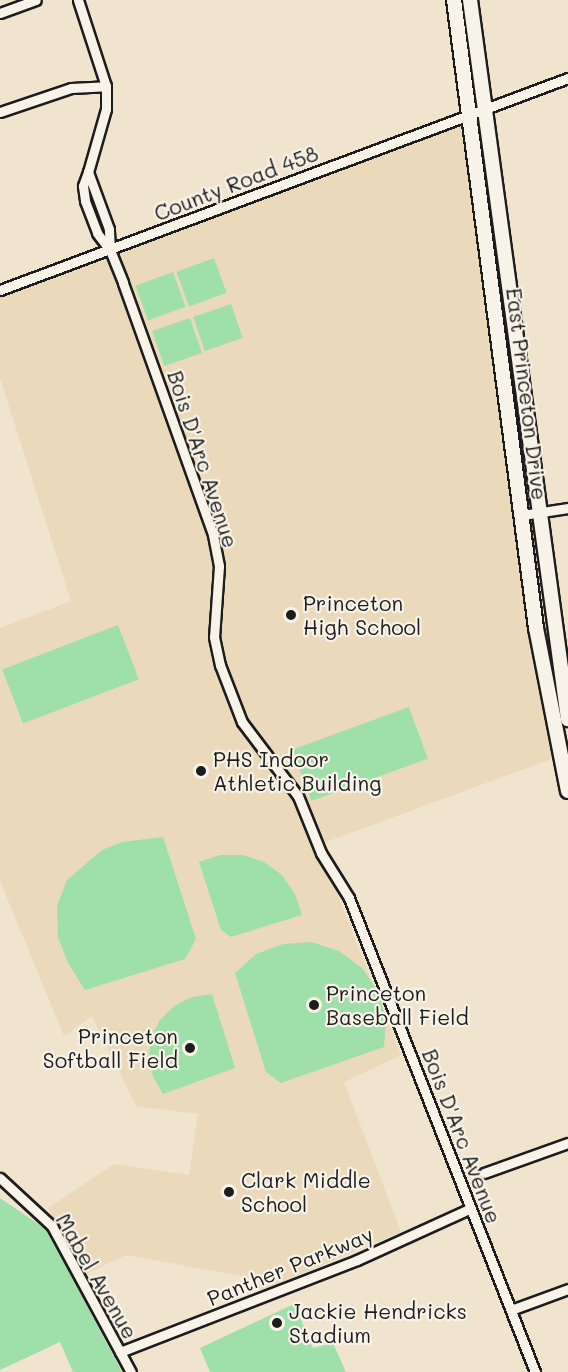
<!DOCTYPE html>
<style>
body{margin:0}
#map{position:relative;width:568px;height:1372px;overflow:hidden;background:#f0e4ce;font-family:Mali,sans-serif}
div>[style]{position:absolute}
.built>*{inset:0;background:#ebd9bc}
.green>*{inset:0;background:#9fe0aa;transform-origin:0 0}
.roads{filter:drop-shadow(2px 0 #1c1c1c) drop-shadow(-2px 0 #1c1c1c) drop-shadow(0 2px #1c1c1c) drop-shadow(0 -2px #1c1c1c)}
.minor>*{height:9px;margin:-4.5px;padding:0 4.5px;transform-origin:4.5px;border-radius:4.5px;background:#f7f3e8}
.highway>*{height:14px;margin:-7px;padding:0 7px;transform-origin:7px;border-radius:7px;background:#f7f3e8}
.dots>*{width:16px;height:16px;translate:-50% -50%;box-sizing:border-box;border:3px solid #f7f3e8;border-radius:50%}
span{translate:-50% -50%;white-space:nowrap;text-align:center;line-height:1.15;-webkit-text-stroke:4.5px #f7f3e8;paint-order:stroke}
.street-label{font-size:21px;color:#1c1c1c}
.poi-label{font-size:21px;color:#1c1c1c}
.left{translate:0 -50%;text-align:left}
.right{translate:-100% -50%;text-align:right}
</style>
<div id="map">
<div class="built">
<i style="clip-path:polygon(462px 126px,568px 753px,318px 845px,401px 1055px,344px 1082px,401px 1232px,261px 1291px,252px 1278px,126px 1255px,84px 1275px,48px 1208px,114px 1164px,189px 1175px,198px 1114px,136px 1106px,92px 1016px,64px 1036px,0 881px,0 628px,71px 601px,0 378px,0 289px,304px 176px)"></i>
</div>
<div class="green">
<i style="left:214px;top:258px;width:37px;height:40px;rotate:70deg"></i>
<i style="left:173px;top:272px;width:37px;height:40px;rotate:70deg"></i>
<i style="left:231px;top:304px;width:36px;height:40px;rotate:71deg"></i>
<i style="left:190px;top:318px;width:37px;height:40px;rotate:71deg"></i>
<i style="left:118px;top:625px;width:58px;height:124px;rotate:69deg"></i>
<i style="left:409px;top:707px;width:55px;height:124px;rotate:70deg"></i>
<i style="clip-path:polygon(163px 837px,196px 939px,185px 959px,85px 990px,68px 963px,58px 937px,57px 906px,67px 880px,102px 850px,122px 842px)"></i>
<i style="clip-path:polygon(220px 855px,243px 855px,264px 862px,282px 875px,295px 894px,302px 915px,231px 937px,221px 930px,199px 862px)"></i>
<i style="clip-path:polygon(311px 942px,339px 951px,362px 968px,378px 991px,386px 1019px,384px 1047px,281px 1083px,266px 1072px,235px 973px,256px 954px,283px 944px)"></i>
<i style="clip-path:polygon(212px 994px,235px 1068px,163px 1094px,153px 1077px,149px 1057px,151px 1038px,160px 1020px,174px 1006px,192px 997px)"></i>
<i style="clip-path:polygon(0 1198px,47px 1230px,122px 1372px,73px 1372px,60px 1342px,0 1370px)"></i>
<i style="clip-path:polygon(294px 1304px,313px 1348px,333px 1343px,346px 1372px,210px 1372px,200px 1348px)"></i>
</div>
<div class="roads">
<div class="minor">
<i style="left:78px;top:0;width:90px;rotate:72deg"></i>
<i style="left:106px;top:86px;width:23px;rotate:90deg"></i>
<i style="left:106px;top:109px;width:66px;rotate:105.9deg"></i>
<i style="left:0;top:13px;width:38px;rotate:-20deg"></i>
<i style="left:0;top:112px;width:75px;rotate:-18.7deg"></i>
<i style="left:71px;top:88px;width:35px;rotate:-3deg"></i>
<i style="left:110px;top:250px;width:21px;rotate:-93deg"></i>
<i style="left:109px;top:229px;width:61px;rotate:-110.2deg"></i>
<i style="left:88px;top:172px;width:15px;rotate:110deg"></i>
<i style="left:83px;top:186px;width:15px;rotate:82deg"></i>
<i style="left:85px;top:201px;width:34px;rotate:69deg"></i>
<i style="left:97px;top:233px;width:21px;rotate:53deg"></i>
<i style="left:110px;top:250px;width:35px;rotate:68deg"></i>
<i style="left:123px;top:283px;width:268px;rotate:70.3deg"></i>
<i style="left:213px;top:535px;width:32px;rotate:79deg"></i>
<i style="left:219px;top:566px;width:71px;rotate:94deg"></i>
<i style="left:214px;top:637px;width:29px;rotate:78deg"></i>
<i style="left:220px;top:665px;width:61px;rotate:68.9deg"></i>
<i style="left:242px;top:722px;width:93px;rotate:52.9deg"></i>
<i style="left:298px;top:796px;width:61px;rotate:68deg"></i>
<i style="left:321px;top:853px;width:53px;rotate:58.1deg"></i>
<i style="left:349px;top:898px;width:509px;rotate:68.57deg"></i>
<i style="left:0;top:290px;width:606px;rotate:-20.47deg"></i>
<i style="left:522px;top:515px;width:47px;rotate:-8.7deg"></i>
<i style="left:484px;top:1173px;width:89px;rotate:-19.7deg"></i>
<i style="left:0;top:1178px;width:71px;rotate:42.7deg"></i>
<i style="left:52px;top:1226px;width:166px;rotate:61.6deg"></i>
<i style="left:511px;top:1310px;width:61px;rotate:-20.2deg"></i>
<i style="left:120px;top:1352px;width:254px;rotate:-21.2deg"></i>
<i style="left:357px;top:1260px;width:125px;rotate:-24.5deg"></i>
</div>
<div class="highway">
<i style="left:454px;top:0;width:633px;rotate:82.56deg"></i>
<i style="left:536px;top:628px;width:166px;rotate:78.9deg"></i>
<i style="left:470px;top:0;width:726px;rotate:82.24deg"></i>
</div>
</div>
<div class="dots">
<i style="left:291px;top:615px;background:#1c1c1c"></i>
<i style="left:201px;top:771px;background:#1c1c1c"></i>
<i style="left:314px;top:1005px;background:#1c1c1c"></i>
<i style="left:190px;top:1048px;background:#1c1c1c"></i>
<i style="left:229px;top:1192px;background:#1c1c1c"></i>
<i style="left:277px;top:1323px;background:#1c1c1c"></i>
</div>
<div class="street-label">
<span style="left:236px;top:183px;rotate:-21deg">County Road 458</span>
<span style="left:527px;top:394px;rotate:83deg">East Princeton Drive</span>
<span style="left:203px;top:459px;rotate:72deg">Bois D'Arc Avenue</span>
<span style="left:462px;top:1136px;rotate:69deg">Bois D'Arc Avenue</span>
<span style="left:290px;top:1266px;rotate:-22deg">Panther Parkway</span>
<span style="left:97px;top:1276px;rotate:60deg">Mabel Avenue</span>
</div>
<div class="poi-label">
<span class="left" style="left:303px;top:615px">Princeton<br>High School</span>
<span class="left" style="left:213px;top:771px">PHS Indoor<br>Athletic Building</span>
<span class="left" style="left:326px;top:1005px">Princeton<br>Baseball Field</span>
<span class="right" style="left:178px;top:1048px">Princeton<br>Softball Field</span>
<span class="left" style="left:241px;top:1192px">Clark Middle<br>School</span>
<span class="left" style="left:289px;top:1323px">Jackie Hendricks<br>Stadium</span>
</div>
</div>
